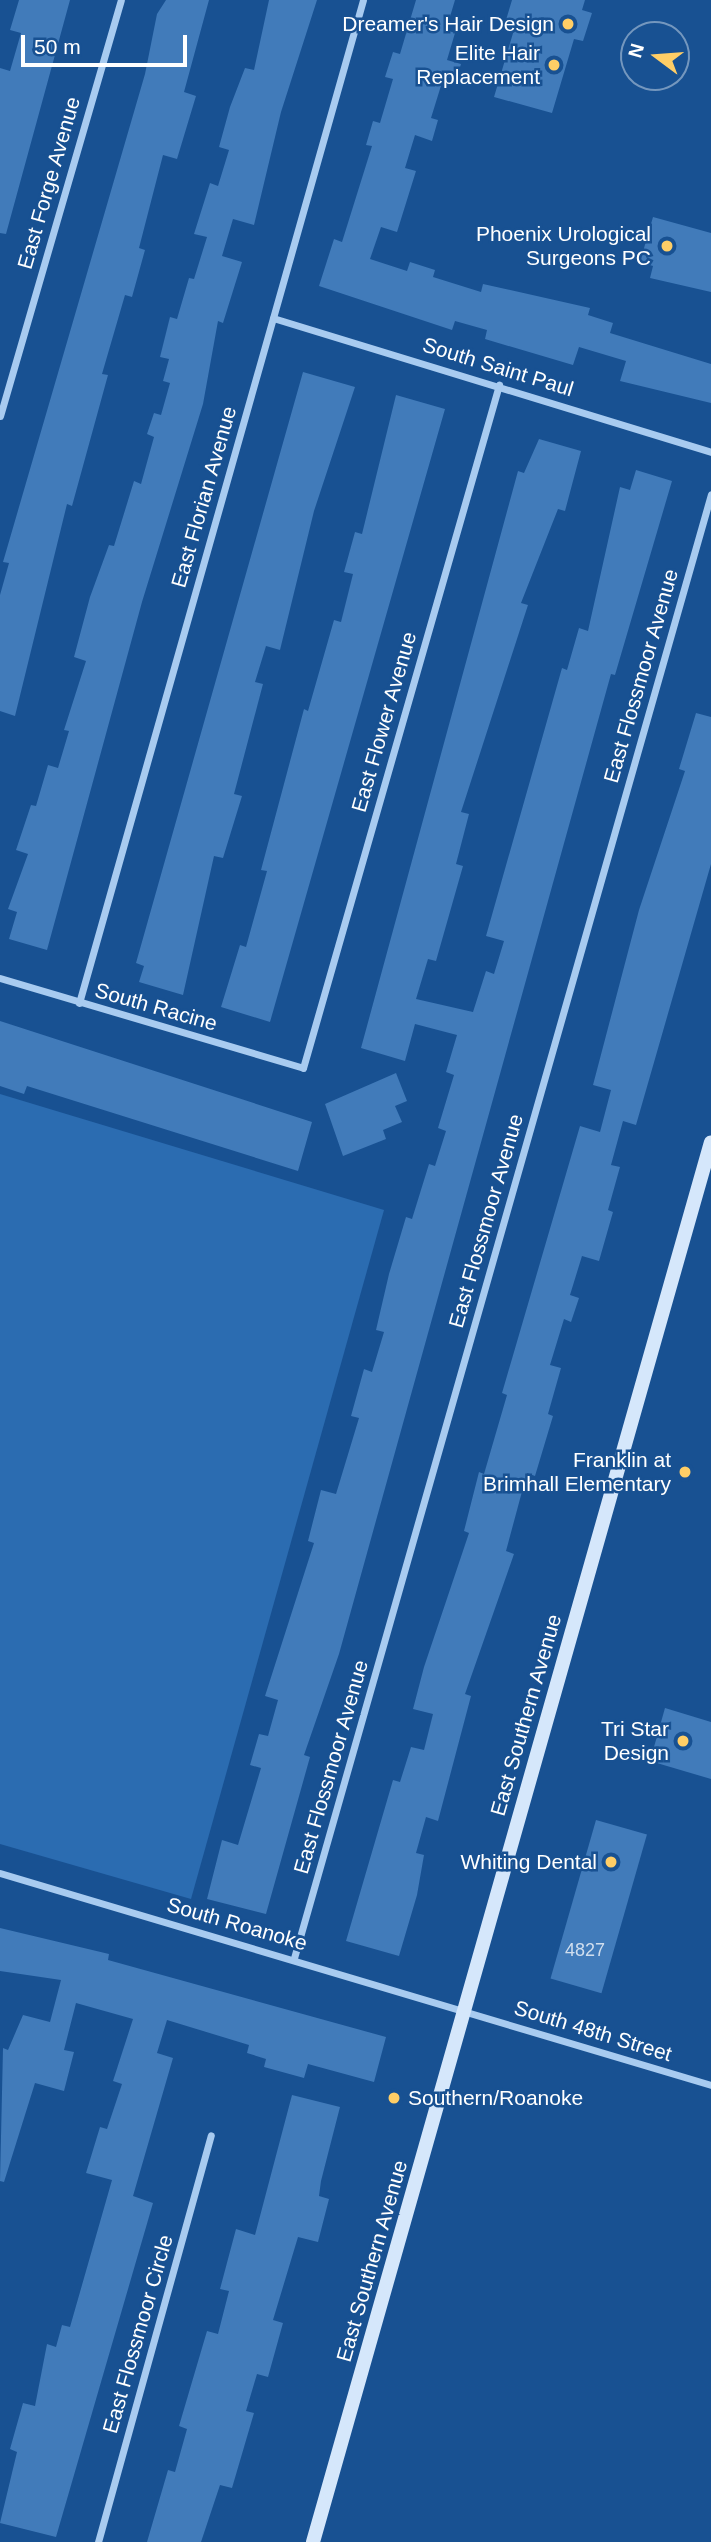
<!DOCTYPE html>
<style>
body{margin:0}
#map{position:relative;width:711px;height:2542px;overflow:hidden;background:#185192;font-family:Arial,sans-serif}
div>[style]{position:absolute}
.green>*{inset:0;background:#2b6cb1}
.building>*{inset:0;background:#417bba;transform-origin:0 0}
.minor>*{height:7px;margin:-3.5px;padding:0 3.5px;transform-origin:3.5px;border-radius:3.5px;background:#a8cbf0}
.secondary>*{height:14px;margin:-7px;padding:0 7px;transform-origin:7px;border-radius:7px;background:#d5e7fb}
.dots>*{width:19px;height:19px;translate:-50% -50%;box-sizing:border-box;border:4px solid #185192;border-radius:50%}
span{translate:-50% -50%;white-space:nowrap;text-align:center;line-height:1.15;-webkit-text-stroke:5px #185192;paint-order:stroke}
.number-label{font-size:18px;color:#d0deee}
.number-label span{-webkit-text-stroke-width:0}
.poi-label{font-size:21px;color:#fff}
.right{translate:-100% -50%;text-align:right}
.left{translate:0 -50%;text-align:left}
.street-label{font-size:21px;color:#fff}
.north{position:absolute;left:620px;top:21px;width:70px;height:70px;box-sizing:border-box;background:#185192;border:2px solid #7497be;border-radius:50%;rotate:286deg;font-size:19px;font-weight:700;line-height:28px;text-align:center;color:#fff}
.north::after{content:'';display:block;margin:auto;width:24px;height:32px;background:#ffce66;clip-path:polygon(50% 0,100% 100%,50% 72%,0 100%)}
.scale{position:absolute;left:21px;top:35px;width:166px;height:32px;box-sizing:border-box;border:4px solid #fff;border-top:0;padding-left:9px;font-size:21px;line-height:24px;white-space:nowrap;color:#fff;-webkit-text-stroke:5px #185192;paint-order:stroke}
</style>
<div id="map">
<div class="green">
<i style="clip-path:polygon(0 1094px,384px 1210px,191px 1899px,0 1844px)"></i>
</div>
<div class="building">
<i style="clip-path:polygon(19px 0,70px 0,6px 234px,0 233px,0 68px,10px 71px,21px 33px,10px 30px)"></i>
<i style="clip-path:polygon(166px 0,209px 0,184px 92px,196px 96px,177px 159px,163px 155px,139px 248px,145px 250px,132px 297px,125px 295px,102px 374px,108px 375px,72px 506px,67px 504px,15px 716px,0 711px,0 595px,9px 563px,3px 562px,145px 74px,157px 14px)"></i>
<i style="clip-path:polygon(269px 0,317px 0,281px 112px,254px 225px,233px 219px,222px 256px,242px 262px,223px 323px,218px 321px,203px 404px,142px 602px,47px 950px,9px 939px,17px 912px,8px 909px,28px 854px,16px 850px,31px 805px,36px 806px,48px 765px,58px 768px,69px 731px,64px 730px,86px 661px,74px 657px,90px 597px,109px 545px,114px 546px,134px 481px,141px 484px,154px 437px,147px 434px,154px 413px,161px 415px,170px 383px,163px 381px,169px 359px,160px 357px,170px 317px,177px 319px,189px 278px,194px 279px,207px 237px,194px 234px,210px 183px,218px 186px,229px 150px,219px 147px,230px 107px,245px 68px,254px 70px)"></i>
<i style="clip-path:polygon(416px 0,455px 0,446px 30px,455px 33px,447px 60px,461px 64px,456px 80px,444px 76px,431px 118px,438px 120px,432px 141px,415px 135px,405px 168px,416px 171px,397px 232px,381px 227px,370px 259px,407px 271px,410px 262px,435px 270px,433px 277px,481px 292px,483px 284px,590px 308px,588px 315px,613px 323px,610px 333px,711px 364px,711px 403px,620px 381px,626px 361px,579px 347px,573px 365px,485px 339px,487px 330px,455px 321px,452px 330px,319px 286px,334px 239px,342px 242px,372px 146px,366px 145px,373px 121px,380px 123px,393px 79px,385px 77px,393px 52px,400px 54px)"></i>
<i style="clip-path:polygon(512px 0,585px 0,582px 10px,592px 13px,583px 41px,574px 39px,552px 113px,494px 97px,516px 23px,506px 20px)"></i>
<i style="clip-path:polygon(653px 217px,711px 233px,711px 292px,650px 278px,653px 266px,640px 262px)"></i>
<i style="clip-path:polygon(303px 372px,355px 387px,314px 511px,280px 650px,266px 646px,255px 682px,263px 684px,234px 794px,242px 796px,223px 858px,214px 856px,183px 995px,139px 982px,144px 966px,136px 963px)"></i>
<i style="clip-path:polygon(396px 395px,445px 409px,270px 1022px,221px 1007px,240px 945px,246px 947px,267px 871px,261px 870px,304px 709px,308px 711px,334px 620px,341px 622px,353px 574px,344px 572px,355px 532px,362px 534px)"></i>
<i style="clip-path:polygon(539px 439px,581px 451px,565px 511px,558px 509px,521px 603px,528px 605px,461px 812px,469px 814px,456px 864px,463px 866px,436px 961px,428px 959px,416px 999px,473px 1012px,486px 971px,494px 974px,504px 941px,486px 936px,562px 668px,567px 670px,579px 628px,588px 631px,620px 487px,630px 490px,636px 470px,672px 481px,615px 675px,611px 674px,339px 1654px,304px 1755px,310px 1757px,266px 1914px,207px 1899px,222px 1840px,238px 1845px,261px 1768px,250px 1765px,259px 1734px,268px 1736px,278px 1700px,265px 1696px,314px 1543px,308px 1541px,321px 1490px,336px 1494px,359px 1418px,351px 1416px,364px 1369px,372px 1372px,384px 1332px,376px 1330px,389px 1274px,406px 1217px,412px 1219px,429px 1164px,435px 1166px,446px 1131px,438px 1128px,454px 1075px,446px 1072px,457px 1035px,415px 1024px,405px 1061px,361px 1048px,518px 471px,524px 473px)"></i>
<i style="clip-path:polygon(696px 713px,711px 717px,711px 864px,636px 1125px,623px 1121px,611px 1165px,620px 1167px,608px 1210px,613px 1212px,599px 1261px,582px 1256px,570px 1295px,579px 1298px,571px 1322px,564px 1319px,550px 1365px,561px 1368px,548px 1414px,553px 1416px,535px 1476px,527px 1473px,506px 1551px,514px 1554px,465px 1694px,471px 1696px,438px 1821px,426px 1817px,416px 1853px,424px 1855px,417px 1895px,399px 1956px,346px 1941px,393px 1780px,400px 1782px,411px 1747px,424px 1750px,433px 1714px,413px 1709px,424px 1667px,469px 1533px,464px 1531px,479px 1472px,484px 1474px,507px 1395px,502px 1393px,580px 1126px,600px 1132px,611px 1090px,593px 1085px,639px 910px,685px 771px,679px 769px)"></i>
<i style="clip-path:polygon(0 1021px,312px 1122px,298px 1171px,27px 1086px,24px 1094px,0 1086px)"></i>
<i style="clip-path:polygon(396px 1073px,407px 1101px,395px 1106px,402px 1122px,383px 1130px,386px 1139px,343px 1156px,325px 1104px)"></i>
<i style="clip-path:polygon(665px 1708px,711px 1722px,711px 1779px,650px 1761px)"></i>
<i style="left:596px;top:1820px;width:53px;height:165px;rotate:16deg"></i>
<i style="clip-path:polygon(0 1928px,109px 1954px,108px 1960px,386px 2037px,374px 2082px,308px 2064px,304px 2078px,264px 2067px,266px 2059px,247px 2053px,249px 2045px,167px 2020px,157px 2053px,173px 2058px,133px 2196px,153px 2203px,56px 2537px,0 2523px,17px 2452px,10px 2449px,23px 2403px,35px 2406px,47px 2344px,56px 2347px,62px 2325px,70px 2327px,112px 2180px,86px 2173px,100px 2127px,107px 2129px,122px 2084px,113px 2081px,133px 2019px,76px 2003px,64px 2050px,74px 2052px,64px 2091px,35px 2083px,4px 2182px,0 2181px,3px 2048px,8px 2050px,23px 2015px,50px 2022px,61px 1980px,0 1971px)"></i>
<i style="clip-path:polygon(292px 2095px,340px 2107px,321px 2181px,319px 2196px,329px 2199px,318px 2242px,298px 2237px,273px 2320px,283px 2323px,268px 2377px,257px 2374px,246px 2411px,254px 2413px,232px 2488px,220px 2485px,201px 2542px,147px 2542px,168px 2470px,175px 2472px,187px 2429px,179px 2426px,207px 2331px,218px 2334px,229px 2291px,220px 2289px,236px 2229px,255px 2235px)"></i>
</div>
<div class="minor">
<i style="left:273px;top:318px;width:458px;rotate:17deg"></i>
<i style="left:0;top:416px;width:433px;rotate:-73.8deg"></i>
<i style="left:0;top:978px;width:316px;rotate:16.5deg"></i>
<i style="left:303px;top:1068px;width:711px;rotate:-73.99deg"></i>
<i style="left:79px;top:1003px;width:1042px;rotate:-74.19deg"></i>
<i style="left:0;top:1873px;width:742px;rotate:16.6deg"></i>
<i style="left:294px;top:1958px;width:1522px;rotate:-74.1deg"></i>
<i style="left:98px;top:2542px;width:422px;rotate:-74.5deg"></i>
</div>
<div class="secondary">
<i style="left:313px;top:2542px;width:1455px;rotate:-74.13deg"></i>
</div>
<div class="dots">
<i style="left:568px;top:24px;background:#ffce66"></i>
<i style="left:554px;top:65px;background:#ffce66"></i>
<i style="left:667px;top:246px;background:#ffce66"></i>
<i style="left:685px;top:1472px;background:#ffce66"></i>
<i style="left:683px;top:1741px;background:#ffce66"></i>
<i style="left:611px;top:1862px;background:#ffce66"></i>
<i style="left:394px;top:2098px;background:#ffce66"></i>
</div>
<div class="number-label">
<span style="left:585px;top:1950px">4827</span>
</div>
<div class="poi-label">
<span class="right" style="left:554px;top:24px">Dreamer's Hair Design</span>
<span class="right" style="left:540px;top:65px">Elite Hair<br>Replacement</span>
<span class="right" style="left:651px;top:246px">Phoenix Urological<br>Surgeons PC</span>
<span class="right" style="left:671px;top:1472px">Franklin at<br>Brimhall Elementary</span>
<span class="right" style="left:669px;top:1741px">Tri Star<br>Design</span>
<span class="right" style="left:597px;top:1862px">Whiting Dental</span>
<span class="left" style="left:408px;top:2098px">Southern/Roanoke</span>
</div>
<div class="street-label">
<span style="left:49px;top:183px;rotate:-74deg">East Forge Avenue</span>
<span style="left:498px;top:367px;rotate:17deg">South Saint Paul</span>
<span style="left:204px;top:497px;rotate:-74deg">East Florian Avenue</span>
<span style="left:641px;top:676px;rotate:-74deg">East Flossmoor Avenue</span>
<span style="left:384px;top:722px;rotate:-74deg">East Flower Avenue</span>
<span style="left:156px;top:1007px;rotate:16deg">South Racine</span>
<span style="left:486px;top:1221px;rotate:-74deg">East Flossmoor Avenue</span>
<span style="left:526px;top:1715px;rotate:-74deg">East Southern Avenue</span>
<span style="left:331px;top:1767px;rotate:-74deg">East Flossmoor Avenue</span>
<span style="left:237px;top:1924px;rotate:16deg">South Roanoke</span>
<span style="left:593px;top:2031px;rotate:17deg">South 48th Street</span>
<span style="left:372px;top:2261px;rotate:-74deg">East Southern Avenue</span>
<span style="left:138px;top:2334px;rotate:-74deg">East Flossmoor Circle</span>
</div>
<div class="north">N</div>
<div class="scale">50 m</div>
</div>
